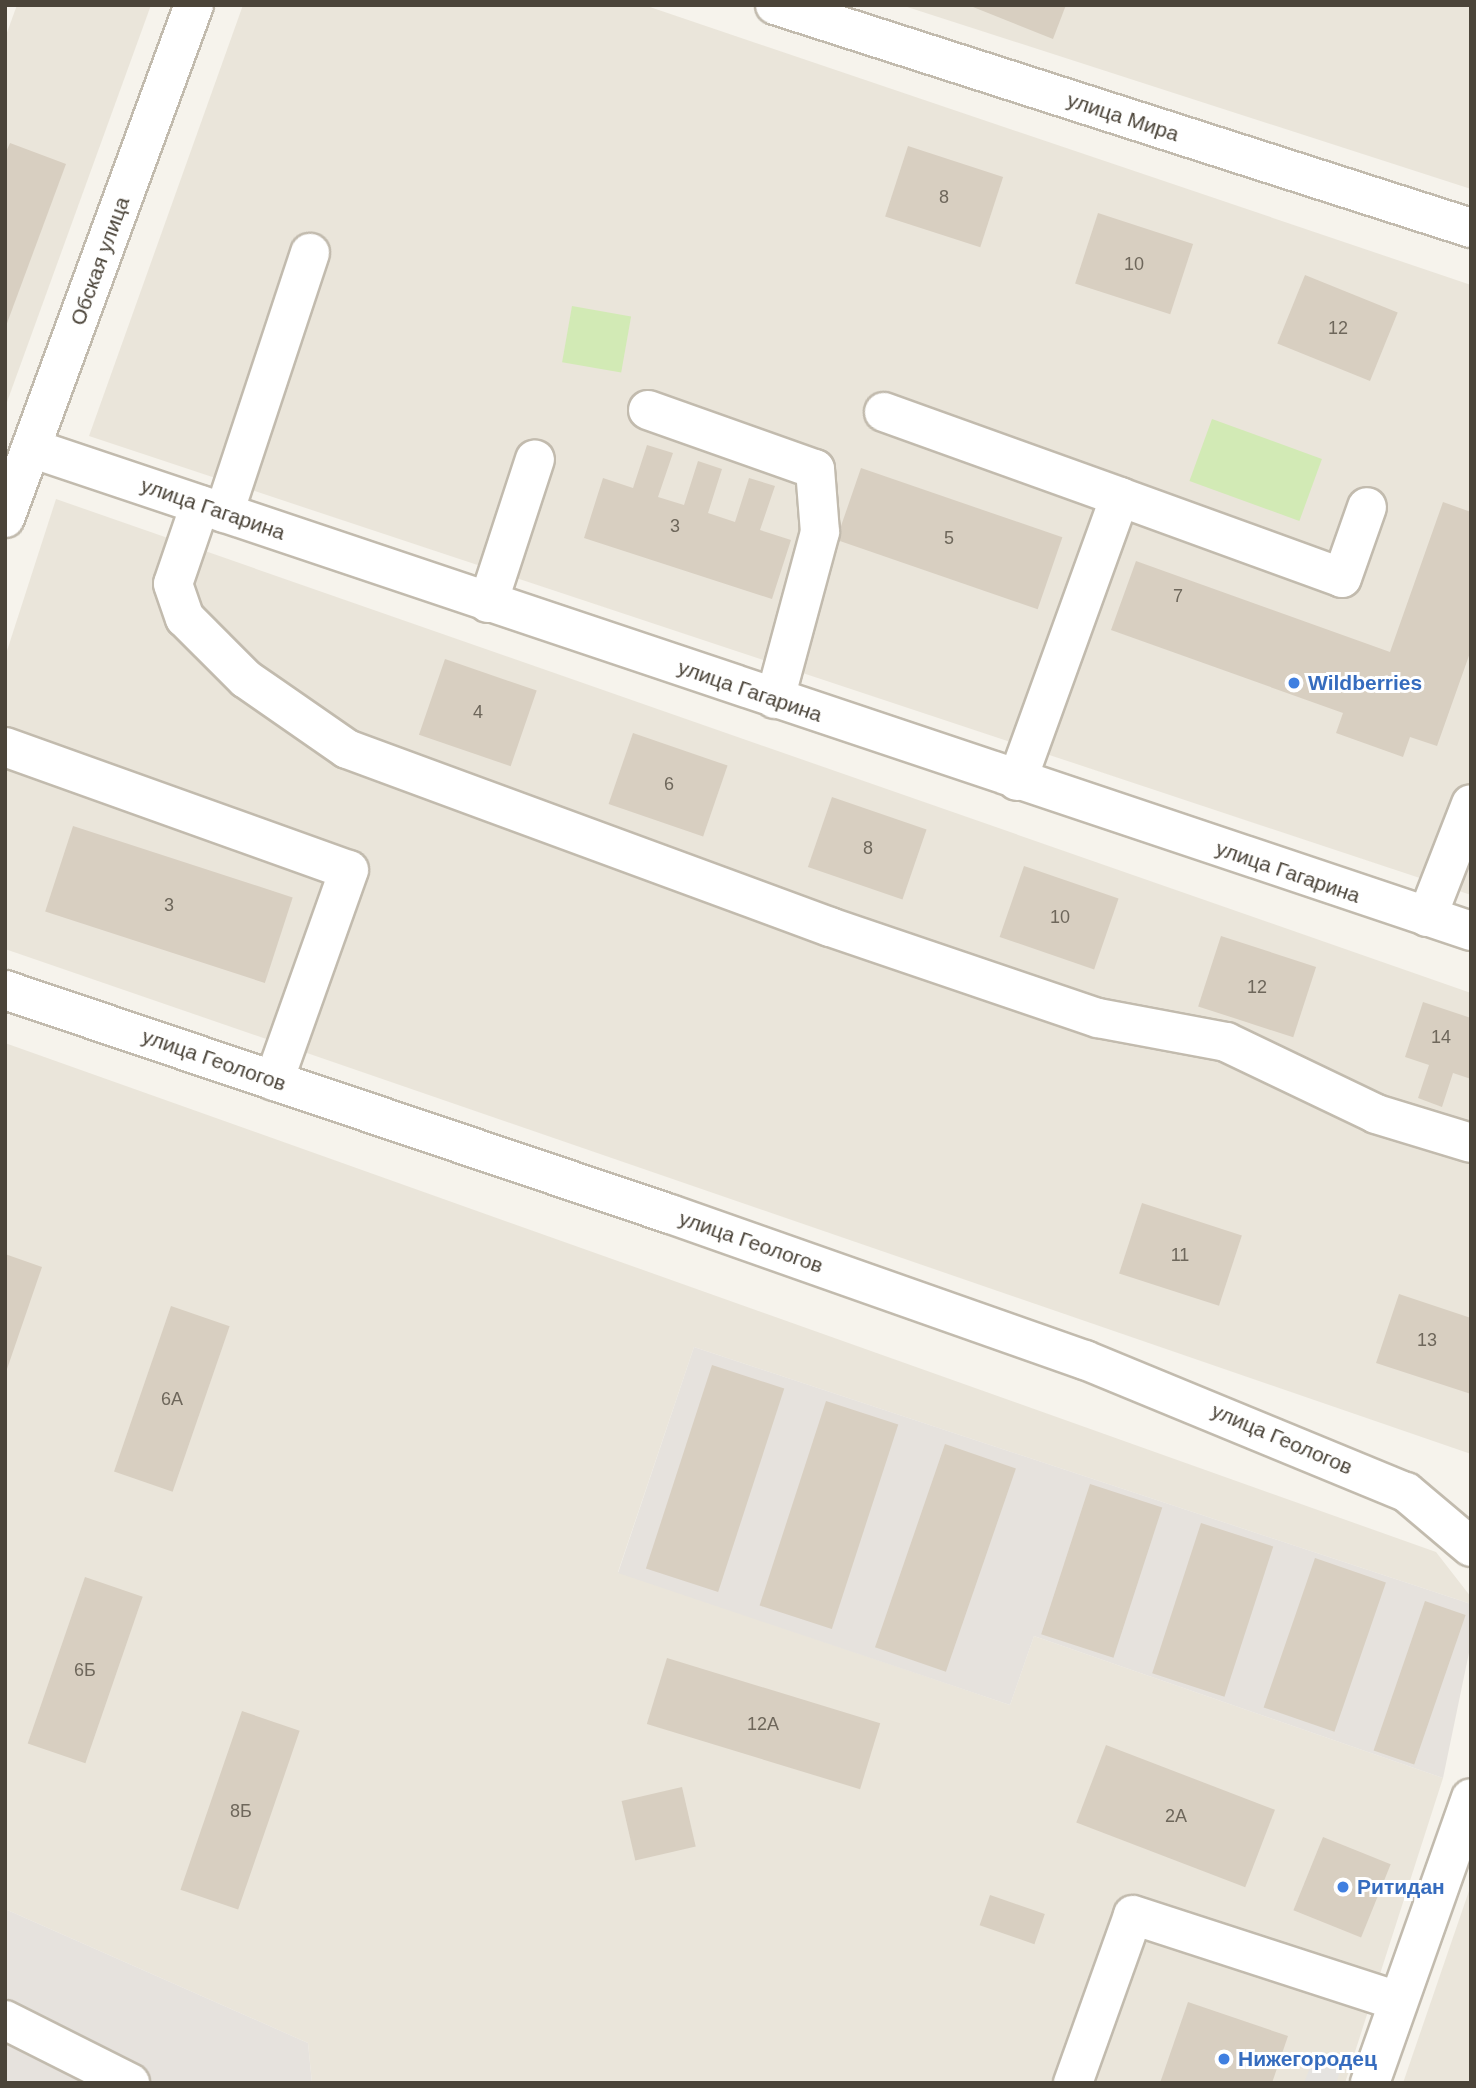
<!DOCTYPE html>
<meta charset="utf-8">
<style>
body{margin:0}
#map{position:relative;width:1476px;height:2088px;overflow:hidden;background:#f6f3ec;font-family:Helvetica,sans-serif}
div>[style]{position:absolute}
.residential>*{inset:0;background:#eae5da}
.industrial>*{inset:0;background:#e6e2dd}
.green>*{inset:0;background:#d2eab5;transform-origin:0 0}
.parking>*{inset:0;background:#e5e3e0}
.building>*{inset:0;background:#d8cfc1;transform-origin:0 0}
.roads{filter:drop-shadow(2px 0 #c2bbae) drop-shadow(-2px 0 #c2bbae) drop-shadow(0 2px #c2bbae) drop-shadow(0 -2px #c2bbae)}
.minor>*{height:38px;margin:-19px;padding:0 19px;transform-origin:19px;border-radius:19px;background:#fff}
.dots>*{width:19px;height:19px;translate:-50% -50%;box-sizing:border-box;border:4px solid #fff;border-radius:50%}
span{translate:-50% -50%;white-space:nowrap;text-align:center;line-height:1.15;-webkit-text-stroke:6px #fff;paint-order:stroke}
.number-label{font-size:18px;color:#6e675b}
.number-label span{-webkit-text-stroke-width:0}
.street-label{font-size:21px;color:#4b4439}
.shop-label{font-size:21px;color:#366cbe;font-weight:700}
.left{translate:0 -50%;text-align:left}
.frame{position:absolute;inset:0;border:7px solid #4b4439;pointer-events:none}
</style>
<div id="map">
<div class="residential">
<i style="clip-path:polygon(17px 5px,151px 5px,7px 402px,5px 38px)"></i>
<i style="clip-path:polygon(243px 5px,644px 5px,1471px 285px,1471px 895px,89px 436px)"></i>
<i style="clip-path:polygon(901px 5px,1471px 5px,1471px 189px)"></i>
<i style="clip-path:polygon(56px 499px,1471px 993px,1471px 1454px,5px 949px,5px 657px)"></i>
<i style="clip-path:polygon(5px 1043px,1436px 1552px,1471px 1597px,1471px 1604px,694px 1347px,618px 1572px,1010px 1705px,1034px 1636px,1443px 1778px,1345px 2083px,312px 2083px,308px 2043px,5px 1909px)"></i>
<i style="clip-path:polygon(1471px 1885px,1471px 2083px,1403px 2083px)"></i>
</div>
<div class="industrial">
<i style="clip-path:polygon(694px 1347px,1471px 1604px,1471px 1643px,1443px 1778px,1034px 1636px,1010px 1705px,618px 1573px)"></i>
<i style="clip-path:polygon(5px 1909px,308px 2043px,312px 2083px,5px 2083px)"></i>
</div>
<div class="green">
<i style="left:572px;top:306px;width:60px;height:57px;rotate:10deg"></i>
<i style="left:1212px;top:419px;width:117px;height:66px;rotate:20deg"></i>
</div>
<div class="parking">
<i style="clip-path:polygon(1315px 2054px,1343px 2064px,1336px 2083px,1304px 2083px)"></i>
</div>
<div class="building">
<i style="clip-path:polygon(968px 5px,1066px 5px,1053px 39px)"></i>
<i style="clip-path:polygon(10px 143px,66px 164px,6px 326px,5px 154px)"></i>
<i style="left:908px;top:146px;width:100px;height:74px;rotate:18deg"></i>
<i style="left:1098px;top:213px;width:100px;height:74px;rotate:18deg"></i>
<i style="left:1305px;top:275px;width:100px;height:74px;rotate:22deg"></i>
<i style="clip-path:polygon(647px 445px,673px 453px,658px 497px,684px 505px,698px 461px,722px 469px,708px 513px,735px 522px,749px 478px,775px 486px,760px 530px,791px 540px,772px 599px,584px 538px,603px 478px,633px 488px)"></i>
<i style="left:861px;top:468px;width:213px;height:76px;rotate:19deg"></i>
<i style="clip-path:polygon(1443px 502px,1471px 512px,1471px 650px,1437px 746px,1410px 737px,1403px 757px,1336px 733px,1343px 713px,1111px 630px,1136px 561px,1390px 652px)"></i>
<i style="left:445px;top:659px;width:97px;height:80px;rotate:19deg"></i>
<i style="left:633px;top:733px;width:100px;height:75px;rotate:19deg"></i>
<i style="left:832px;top:797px;width:100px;height:74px;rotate:19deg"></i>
<i style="left:73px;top:826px;width:231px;height:90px;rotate:18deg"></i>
<i style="left:1024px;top:866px;width:100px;height:75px;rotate:19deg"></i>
<i style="left:1221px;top:936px;width:100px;height:74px;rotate:18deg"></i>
<i style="clip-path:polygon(1423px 1002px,1471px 1018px,1471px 1079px,1453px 1073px,1442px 1107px,1418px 1098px,1429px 1065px,1405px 1057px)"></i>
<i style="left:1142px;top:1203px;width:105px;height:74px;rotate:18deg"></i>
<i style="clip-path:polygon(5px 1254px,42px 1267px,6px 1372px,5px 1372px)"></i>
<i style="clip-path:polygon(1399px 1294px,1471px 1318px,1471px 1394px,1376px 1363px)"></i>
<i style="left:171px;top:1306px;width:62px;height:175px;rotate:19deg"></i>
<i style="left:712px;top:1365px;width:76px;height:214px;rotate:18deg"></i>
<i style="left:826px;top:1401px;width:76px;height:215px;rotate:18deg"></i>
<i style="left:945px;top:1444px;width:75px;height:215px;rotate:19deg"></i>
<i style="left:1090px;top:1484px;width:76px;height:158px;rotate:18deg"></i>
<i style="left:1201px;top:1523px;width:76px;height:158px;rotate:18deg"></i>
<i style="left:1315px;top:1558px;width:75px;height:158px;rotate:19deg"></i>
<i style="left:85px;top:1577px;width:61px;height:176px;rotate:19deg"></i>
<i style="left:1425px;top:1601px;width:43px;height:158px;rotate:19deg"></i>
<i style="left:667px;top:1658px;width:223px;height:69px;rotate:17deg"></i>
<i style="left:242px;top:1711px;width:61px;height:189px;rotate:19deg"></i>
<i style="left:1106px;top:1745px;width:181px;height:83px;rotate:21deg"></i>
<i style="left:682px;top:1787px;width:61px;height:62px;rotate:77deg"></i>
<i style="left:1323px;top:1837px;width:73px;height:79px;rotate:22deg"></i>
<i style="left:990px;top:1895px;width:58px;height:32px;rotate:19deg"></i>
<i style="clip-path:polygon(1188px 2002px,1288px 2036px,1272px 2083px,1160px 2083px)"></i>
</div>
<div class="roads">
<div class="minor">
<i style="left:775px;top:5px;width:731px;rotate:17.77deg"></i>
<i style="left:648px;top:410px;width:177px;rotate:19.5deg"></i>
<i style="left:815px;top:469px;width:63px;rotate:85.5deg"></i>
<i style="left:820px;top:532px;width:173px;rotate:105.1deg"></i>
<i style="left:884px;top:412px;width:251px;rotate:19.8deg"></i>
<i style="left:31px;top:448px;width:1519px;rotate:18.54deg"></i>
<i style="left:200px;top:505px;width:83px;rotate:108.9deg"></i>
<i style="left:173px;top:584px;width:36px;rotate:71deg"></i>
<i style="left:185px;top:618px;width:86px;rotate:45deg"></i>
<i style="left:246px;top:679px;width:123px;rotate:34.7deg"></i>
<i style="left:347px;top:749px;width:515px;rotate:20.23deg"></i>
<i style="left:830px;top:927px;width:283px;rotate:18.8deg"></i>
<i style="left:1098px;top:1018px;width:130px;rotate:10.6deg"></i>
<i style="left:1226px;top:1042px;width:166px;rotate:25.6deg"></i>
<i style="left:1376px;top:1114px;width:99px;rotate:17deg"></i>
<i style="left:224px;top:513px;width:274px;rotate:-71.7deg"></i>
<i style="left:5px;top:518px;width:547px;rotate:-69.78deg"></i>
<i style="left:488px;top:603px;width:151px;rotate:-71.9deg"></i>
<i style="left:5px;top:747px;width:365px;rotate:19.7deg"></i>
<i style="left:349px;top:870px;width:224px;rotate:109.6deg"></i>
<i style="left:1017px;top:781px;width:302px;rotate:-70.1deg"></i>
<i style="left:1120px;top:497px;width:236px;rotate:20deg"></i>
<i style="left:1342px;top:578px;width:75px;rotate:-70.6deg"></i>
<i style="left:1427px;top:917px;width:121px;rotate:-68.7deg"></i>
<i style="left:5px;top:990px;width:702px;rotate:18.62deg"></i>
<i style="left:670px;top:1214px;width:440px;rotate:19.4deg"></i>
<i style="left:1085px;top:1360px;width:347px;rotate:22.4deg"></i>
<i style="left:1406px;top:1492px;width:85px;rotate:40.2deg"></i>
<i style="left:5px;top:2020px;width:140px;rotate:26.7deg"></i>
<i style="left:1073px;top:2083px;width:178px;rotate:-70.3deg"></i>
<i style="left:1133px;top:1915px;width:279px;rotate:18deg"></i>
<i style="left:1370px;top:2083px;width:302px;rotate:-70.5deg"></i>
</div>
</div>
<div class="dots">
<i style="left:1294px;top:683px;background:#3f7fe0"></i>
<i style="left:1343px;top:1887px;background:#3f7fe0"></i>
<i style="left:1224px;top:2059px;background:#3f7fe0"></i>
</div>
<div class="number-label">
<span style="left:944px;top:197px">8</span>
<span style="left:1134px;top:264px">10</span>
<span style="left:1338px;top:328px">12</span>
<span style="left:675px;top:526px">3</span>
<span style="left:949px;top:538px">5</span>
<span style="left:1178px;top:596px">7</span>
<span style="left:478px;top:712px">4</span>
<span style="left:669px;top:784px">6</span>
<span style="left:868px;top:848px">8</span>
<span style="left:169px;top:905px">3</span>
<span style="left:1060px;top:917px">10</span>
<span style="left:1257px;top:987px">12</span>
<span style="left:1441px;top:1037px">14</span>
<span style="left:1180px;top:1255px">11</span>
<span style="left:1427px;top:1340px">13</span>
<span style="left:172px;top:1399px">6А</span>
<span style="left:85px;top:1670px">6Б</span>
<span style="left:763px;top:1724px">12А</span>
<span style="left:241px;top:1811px">8Б</span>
<span style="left:1176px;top:1816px">2А</span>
</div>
<div class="street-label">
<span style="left:1123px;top:117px;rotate:18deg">улица Мира</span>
<span style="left:100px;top:261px;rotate:-70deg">Обская улица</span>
<span style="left:213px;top:509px;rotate:19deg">улица Гагарина</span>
<span style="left:750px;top:691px;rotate:19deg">улица Гагарина</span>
<span style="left:1288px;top:872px;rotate:19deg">улица Гагарина</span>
<span style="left:214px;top:1060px;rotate:19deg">улица Геологов</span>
<span style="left:751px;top:1242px;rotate:19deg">улица Геологов</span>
<span style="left:1282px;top:1439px;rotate:23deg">улица Геологов</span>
</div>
<div class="shop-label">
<span class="left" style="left:1308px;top:683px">Wildberries</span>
<span class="left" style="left:1357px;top:1887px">Ритидан</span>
<span class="left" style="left:1238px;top:2059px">Нижегородец</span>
</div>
<div class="frame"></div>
</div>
